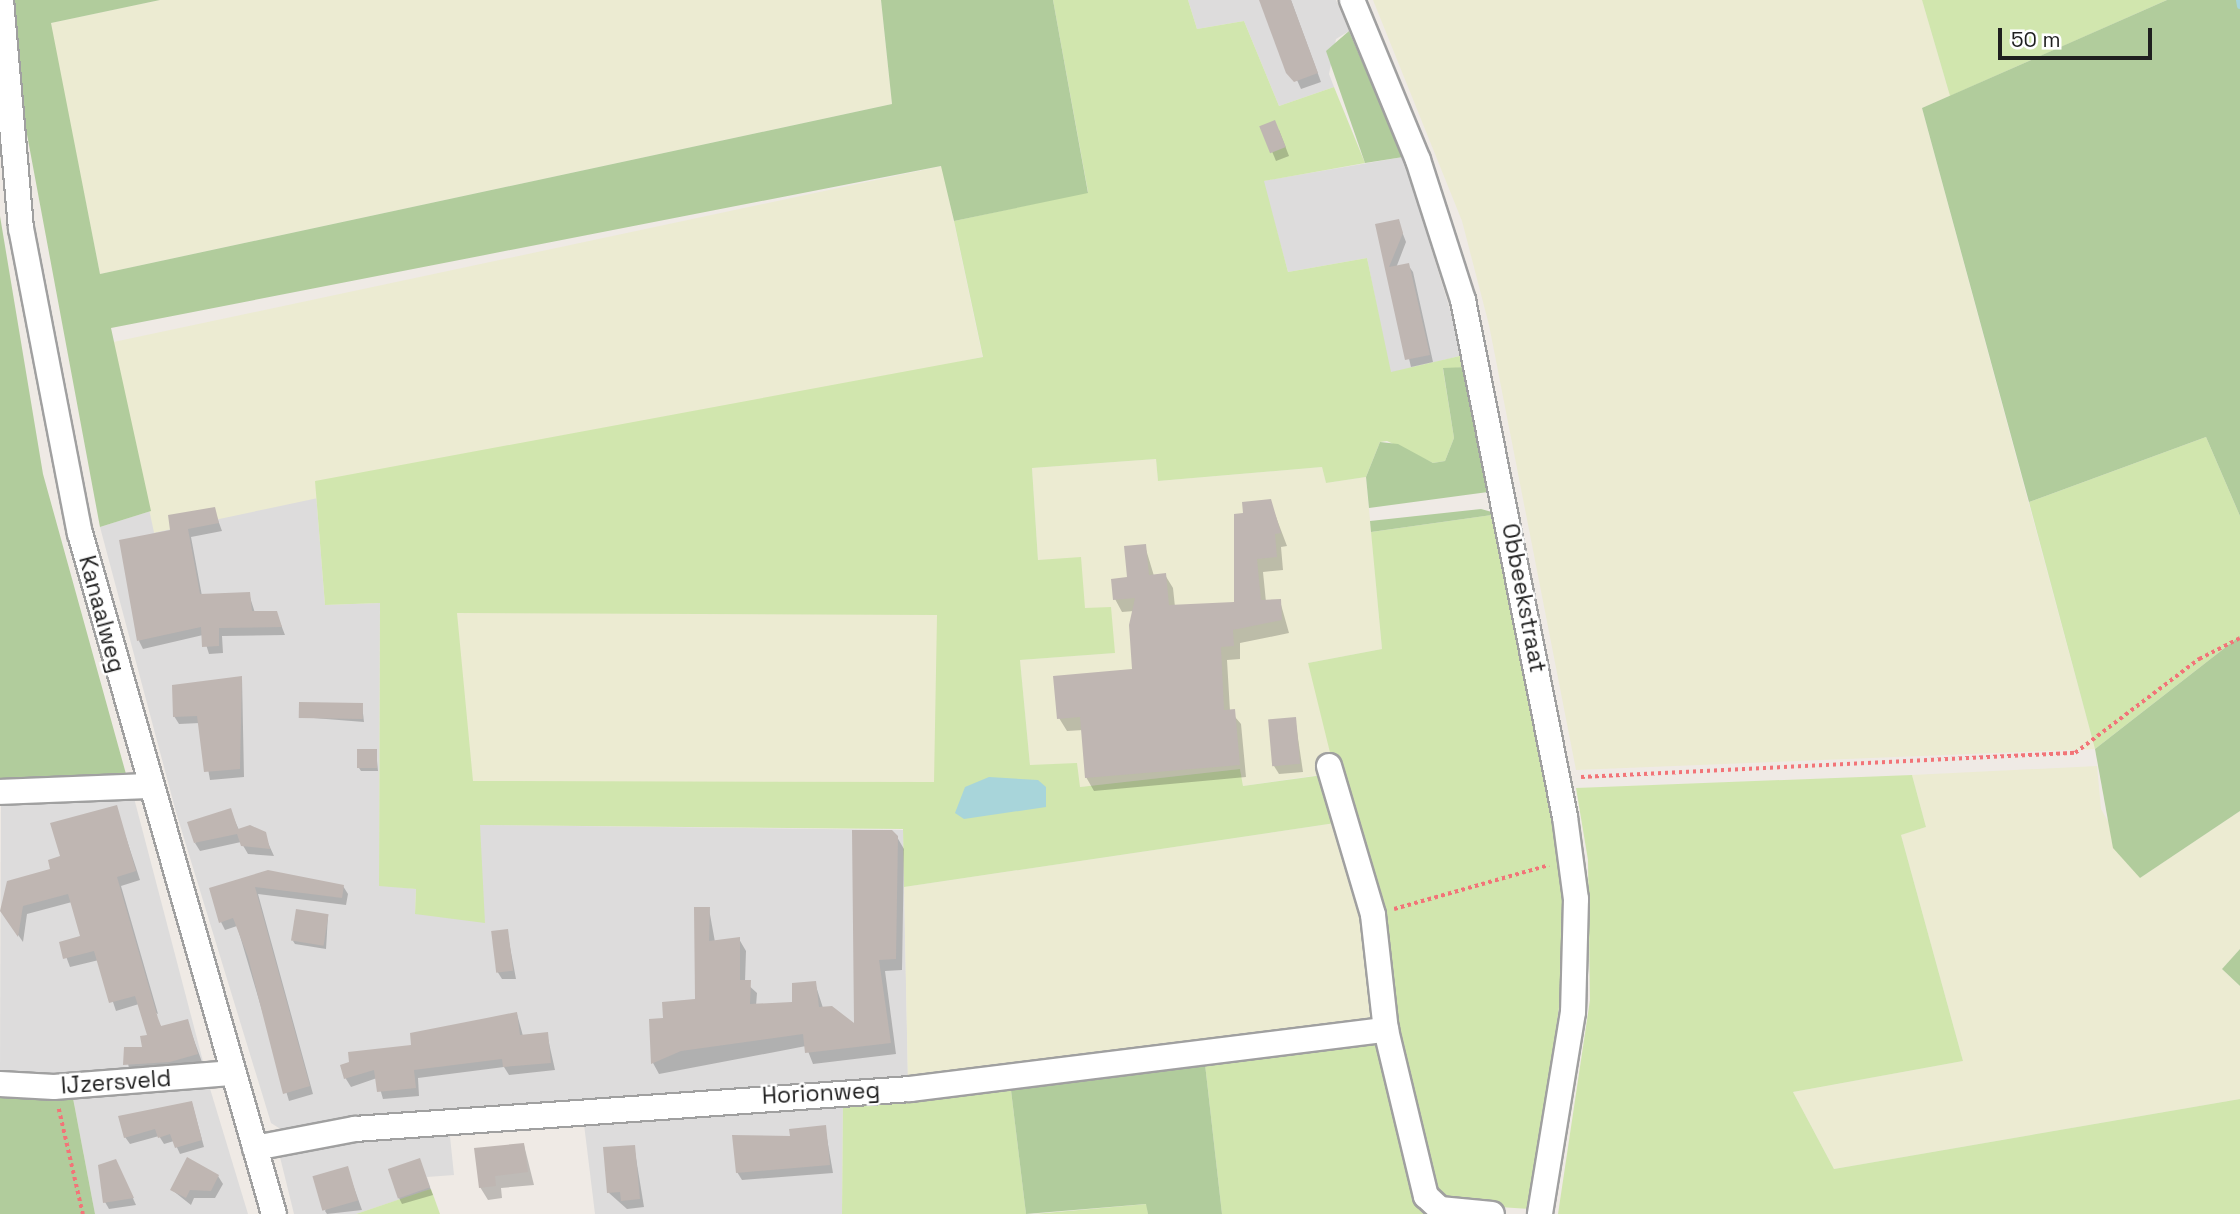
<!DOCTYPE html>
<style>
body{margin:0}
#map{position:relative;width:2240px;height:1214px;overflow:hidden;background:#efeae5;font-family:"Space Grotesk",sans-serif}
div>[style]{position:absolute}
.residential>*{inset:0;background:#dddcdc}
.farmland>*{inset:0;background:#ecebd2;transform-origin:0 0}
.grass>*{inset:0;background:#d1e6ae}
.forest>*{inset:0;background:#b1cc9c}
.water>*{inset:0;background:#a8d5da}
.shadow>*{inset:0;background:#0003}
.stream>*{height:6px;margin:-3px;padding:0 3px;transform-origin:3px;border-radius:3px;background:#a8d5da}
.building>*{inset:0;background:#bfb6b2;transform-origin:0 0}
.path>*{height:3.5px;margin-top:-1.75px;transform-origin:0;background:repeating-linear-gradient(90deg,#f27478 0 3.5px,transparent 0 7px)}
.roads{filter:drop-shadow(2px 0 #a0a0a0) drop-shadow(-2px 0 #a0a0a0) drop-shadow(0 2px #a0a0a0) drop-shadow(0 -2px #a0a0a0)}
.minor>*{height:24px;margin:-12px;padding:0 12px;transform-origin:12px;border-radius:12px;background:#fff}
span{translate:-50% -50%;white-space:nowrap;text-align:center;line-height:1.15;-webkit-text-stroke:5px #fff;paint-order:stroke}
.street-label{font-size:23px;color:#1f1f1f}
.scale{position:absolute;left:1998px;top:28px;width:154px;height:32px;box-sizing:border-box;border:4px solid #1f1f1f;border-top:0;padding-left:9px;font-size:21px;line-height:24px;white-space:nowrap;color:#1f1f1f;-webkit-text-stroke:5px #fff;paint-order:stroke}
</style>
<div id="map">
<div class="residential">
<i style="clip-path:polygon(1188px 0,1336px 0,1349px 31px,1336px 39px,1329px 74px,1334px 87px,1279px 106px,1244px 21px,1197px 29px)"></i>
<i style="clip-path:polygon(1403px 157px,1464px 355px,1390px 373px,1367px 258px,1288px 272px,1263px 181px)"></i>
<i style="clip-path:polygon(315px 481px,325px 605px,380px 603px,379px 885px,416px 889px,415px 914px,480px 825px,903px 830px,908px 1081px,282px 1130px,271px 1123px,176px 812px,100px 527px,151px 511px)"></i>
<i style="clip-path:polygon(134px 798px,205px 1069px,73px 1080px,0 1073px,1px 804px)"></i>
<i style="clip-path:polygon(208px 1082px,248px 1214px,95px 1214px,72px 1093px)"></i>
<i style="clip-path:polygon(843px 1097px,842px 1214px,595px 1214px,583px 1116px)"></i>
<i style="clip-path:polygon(449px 1127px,454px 1175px,427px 1177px,431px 1189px,356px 1214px,294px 1214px,279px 1153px)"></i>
</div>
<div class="farmland">
<i style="clip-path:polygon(160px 0,881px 0,892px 104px,100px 274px,50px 23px)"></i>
<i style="clip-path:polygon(1373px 0,1922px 0,1950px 96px,1922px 108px,2095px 749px,1576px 770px,1489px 325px,1462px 221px)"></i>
<i style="left:942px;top:166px;width:195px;height:847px;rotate:78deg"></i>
<i style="clip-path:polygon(1156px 459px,1158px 481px,1322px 467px,1326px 483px,1366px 477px,1382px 649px,1308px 663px,1339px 772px,1243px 786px,1240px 769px,1080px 787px,1030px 765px,1020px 660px,1114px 653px,1085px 609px,1038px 560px,1032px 468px)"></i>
<i style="left:457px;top:612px;width:480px;height:170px"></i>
<i style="clip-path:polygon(2097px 766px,2101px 809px,2140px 878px,2240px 811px,2240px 949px,2222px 969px,2240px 986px,2240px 1099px,1834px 1169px,1793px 1092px,1963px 1061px,1901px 835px,1926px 827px,1912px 775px)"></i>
<i style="clip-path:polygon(1342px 822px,1358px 883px,1376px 1020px,908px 1081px,904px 887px)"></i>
</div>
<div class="grass">
<i style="clip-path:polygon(evenodd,1053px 0,1188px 0,1197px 29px,1244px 21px,1279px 106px,1334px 87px,1365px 163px,1264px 181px,1288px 272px,1367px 258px,1391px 372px,1464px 355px,1467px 367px,1443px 369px,1454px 438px,1445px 461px,1433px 463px,1387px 441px,1380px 442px,1366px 477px,1326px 483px,1322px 467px,1158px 481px,1156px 459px,1032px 468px,1038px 560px,1081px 557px,1085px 608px,1111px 607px,1115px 653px,1020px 660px,1030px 765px,1077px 763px,1080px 787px,1240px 769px,1243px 786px,1323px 775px,1342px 822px,904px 887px,903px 829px,480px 825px,485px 923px,415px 914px,416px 889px,379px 886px,380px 603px,325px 605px,315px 481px,983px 357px,954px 221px,1088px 192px,1053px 0,457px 613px,937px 615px,934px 782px,473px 781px,457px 613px)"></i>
<i style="clip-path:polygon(1922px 0,2167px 0,1950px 96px)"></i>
<i style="clip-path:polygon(2206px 437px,2240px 516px,2240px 636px,2095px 749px,2029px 502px)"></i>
<i style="clip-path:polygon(1499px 514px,1564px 867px,1568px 943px,1531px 1209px,1454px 1204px,1438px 1192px,1308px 663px,1382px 649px,1371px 532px)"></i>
<i style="clip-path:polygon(1912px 775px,1926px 827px,1901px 835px,1963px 1061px,1793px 1092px,1834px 1169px,2240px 1099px,2240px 1214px,1558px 1214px,1590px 1000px,1588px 860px,1576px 788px)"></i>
<i style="clip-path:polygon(1375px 1042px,1394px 1069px,1425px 1214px,1222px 1214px,1205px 1064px)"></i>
<i style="clip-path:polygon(1010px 1082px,1026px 1214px,842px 1214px,843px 1097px)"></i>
<i style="clip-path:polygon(431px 1189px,440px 1214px,356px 1214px,424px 1191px)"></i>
<i style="clip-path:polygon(1147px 1204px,1148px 1214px,1034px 1214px)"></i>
</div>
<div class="forest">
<i style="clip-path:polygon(2px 0,160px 0,51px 23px,100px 274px,892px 104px,881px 0,1053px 0,1088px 193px,954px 221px,941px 166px,111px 328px,151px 511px,100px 527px)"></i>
<i style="clip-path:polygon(2167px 0,2240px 0,2240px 516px,2206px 437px,2029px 502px,1922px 108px)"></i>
<i style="clip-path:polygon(1349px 31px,1403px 157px,1365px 163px,1326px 51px)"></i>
<i style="clip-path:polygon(0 216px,43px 474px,126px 774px,0 782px)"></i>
<i style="clip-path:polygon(1467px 367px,1493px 483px,1488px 492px,1369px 508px,1366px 477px,1380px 442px,1398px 444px,1433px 463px,1445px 461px,1454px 438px,1443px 368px)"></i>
<i style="clip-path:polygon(1481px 509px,1499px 514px,1371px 532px,1370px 521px)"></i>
<i style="clip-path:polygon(2240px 636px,2240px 811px,2140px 878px,2113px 848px,2095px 749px)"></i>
<i style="clip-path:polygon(2240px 949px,2240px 986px,2222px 969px)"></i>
<i style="clip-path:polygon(1205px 1064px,1222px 1214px,1148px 1214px,1146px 1204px,1026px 1214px,1010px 1082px)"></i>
<i style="clip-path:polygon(0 1087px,72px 1093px,95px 1214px,0 1214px)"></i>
</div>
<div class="water">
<i style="clip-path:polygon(989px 777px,1038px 780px,1046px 787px,1046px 807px,964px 819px,955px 813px,965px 787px)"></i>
</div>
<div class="shadow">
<i style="clip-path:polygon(1261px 0,1291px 0,1321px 82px,1301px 89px)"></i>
<i style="clip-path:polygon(1262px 127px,1279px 130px,1289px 156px,1276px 161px)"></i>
<i style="clip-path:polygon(1398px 221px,1406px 242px,1396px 268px,1408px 265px,1413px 272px,1433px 362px,1411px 367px,1377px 226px)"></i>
<i style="clip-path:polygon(1270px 501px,1287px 546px,1281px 547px,1283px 570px,1263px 572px,1266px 602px,1280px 601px,1289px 633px,1240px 643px,1240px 659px,1227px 660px,1230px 711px,1241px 724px,1246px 777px,1094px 791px,1086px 777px,1083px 730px,1067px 731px,1059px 718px,1134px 671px,1134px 611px,1122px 612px,1115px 599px,1145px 546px,1154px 576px,1165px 575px,1173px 588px,1175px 607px,1236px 603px,1245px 515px)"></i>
<i style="clip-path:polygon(214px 509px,222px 531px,191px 537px,202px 596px,249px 594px,255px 613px,276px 612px,285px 635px,222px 636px,223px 653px,209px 654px,203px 635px,143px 649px,139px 641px,172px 531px)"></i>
<i style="clip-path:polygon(242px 678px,244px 777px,210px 780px,200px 723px,179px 724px,174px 716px)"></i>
<i style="clip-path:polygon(362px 705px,364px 722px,301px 717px)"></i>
<i style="clip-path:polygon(1295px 718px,1303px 772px,1279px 774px,1274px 766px)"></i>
<i style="clip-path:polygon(376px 751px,378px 771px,361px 771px,359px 768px)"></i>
<i style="clip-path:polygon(116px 807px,140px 880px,121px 886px,158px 1014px,152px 1011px,162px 1028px,187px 1021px,202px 1062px,130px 1073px,125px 1049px,144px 1049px,149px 1036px,139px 1004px,116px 1011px,99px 960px,70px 967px,61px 943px,83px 937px,72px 902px,27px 914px,23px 942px,1px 910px,8px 882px,52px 870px)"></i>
<i style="clip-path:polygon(230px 810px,239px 830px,264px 834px,274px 856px,248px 854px,241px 842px,200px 851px,195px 843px)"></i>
<i style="clip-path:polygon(897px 837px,904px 849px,902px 970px,885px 971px,896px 1054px,813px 1064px,806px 1046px,659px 1074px,653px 1063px,665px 1019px,697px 1000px,709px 909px,715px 942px,739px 939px,746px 951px,745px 982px,757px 993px,756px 1006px,793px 1003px,815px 983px,823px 1008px,855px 1027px)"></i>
<i style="clip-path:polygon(268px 872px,343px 886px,348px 894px,346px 905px,258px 894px,313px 1094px,289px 1101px,237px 926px,225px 930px,221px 922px)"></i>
<i style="clip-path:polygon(328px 916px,326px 949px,295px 944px,293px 941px)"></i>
<i style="clip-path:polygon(507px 931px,516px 979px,502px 979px,497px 971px)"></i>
<i style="clip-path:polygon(517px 1014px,523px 1036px,547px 1034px,555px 1070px,509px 1075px,504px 1067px,418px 1078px,419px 1096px,383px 1099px,377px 1078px,351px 1087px,346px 1079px,342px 1066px)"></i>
<i style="clip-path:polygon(192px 1103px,204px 1147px,180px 1154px,174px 1141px,164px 1144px,159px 1136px,130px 1144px,125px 1137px)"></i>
<i style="clip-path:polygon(825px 1127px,833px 1173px,742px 1180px,737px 1172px,792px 1138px)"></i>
<i style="clip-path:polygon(524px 1145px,534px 1185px,501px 1188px,502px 1198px,488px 1200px,480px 1187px)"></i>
<i style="clip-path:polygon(634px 1146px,644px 1207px,627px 1209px,609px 1193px,605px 1149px)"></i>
<i style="clip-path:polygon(419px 1160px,433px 1195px,402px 1204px,398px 1196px)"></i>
<i style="clip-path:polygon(119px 1168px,136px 1205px,109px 1209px,105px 1202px)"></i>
<i style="clip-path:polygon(347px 1168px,362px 1210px,327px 1214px,325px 1211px)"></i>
<i style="clip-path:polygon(218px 1176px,223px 1184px,215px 1198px,194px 1198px,191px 1205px,172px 1190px)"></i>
</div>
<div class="stream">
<i style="left:2239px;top:0;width:6px;rotate:81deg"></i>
</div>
<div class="building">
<i style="clip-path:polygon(1259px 0,1291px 0,1318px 73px,1294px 82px,1286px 73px)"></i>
<i style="left:1275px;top:120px;width:29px;height:17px;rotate:68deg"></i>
<i style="clip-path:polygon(1399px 219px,1403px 233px,1389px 267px,1409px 263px,1430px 355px,1405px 360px,1375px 224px)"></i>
<i style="clip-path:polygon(1271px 499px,1281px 533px,1275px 534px,1277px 557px,1257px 559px,1261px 600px,1281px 599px,1282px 620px,1233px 630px,1234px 646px,1221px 647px,1224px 710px,1235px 709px,1240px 765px,1085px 778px,1080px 717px,1057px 719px,1053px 676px,1132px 669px,1129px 625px,1135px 598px,1113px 600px,1111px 579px,1127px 577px,1124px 546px,1146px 544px,1149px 575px,1166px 573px,1169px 605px,1234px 602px,1234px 514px,1243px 513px,1242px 502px)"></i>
<i style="clip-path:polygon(215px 507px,219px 523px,188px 529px,200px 594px,250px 592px,252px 611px,277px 611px,282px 627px,219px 628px,219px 646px,202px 647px,201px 627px,137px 641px,119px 540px,170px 530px,168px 515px)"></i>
<i style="clip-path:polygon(242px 676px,240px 769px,204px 772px,197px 716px,173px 717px,172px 685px)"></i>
<i style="left:299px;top:702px;width:64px;height:16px;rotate:1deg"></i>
<i style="left:1296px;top:717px;width:47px;height:28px;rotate:85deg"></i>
<i style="left:357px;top:749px;width:20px;height:19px"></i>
<i style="clip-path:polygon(117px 805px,136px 871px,117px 877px,158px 1018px,161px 1026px,188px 1019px,198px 1054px,170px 1062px,123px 1065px,124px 1047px,142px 1047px,140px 1036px,147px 1035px,135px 996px,109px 1003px,94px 951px,63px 959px,59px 942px,80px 936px,68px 894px,23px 906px,18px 937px,0 911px,7px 881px,50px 869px,48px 860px,60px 856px,50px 823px)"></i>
<i style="clip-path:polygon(231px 808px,238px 829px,250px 825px,266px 832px,270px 849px,241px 846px,237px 834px,194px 843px,187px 822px)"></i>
<i style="clip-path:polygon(852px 830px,892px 830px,898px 836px,896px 959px,879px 960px,891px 1043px,805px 1053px,803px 1034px,681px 1051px,651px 1064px,649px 1019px,663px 1018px,662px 1002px,695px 999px,694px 907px,710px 907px,709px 941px,740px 937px,740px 980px,751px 980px,750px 1004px,792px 1002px,792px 983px,816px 981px,819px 1007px,832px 1006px,854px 1023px)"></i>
<i style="clip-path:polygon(268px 870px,344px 885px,342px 898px,255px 887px,310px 1086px,283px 1094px,248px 957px,233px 918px,219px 923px,209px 888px)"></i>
<i style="left:296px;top:909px;width:33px;height:32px;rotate:9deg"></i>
<i style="left:508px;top:929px;width:42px;height:17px;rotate:83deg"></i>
<i style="clip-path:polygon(517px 1012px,520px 1035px,548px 1032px,551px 1063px,503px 1067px,502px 1059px,414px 1070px,416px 1088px,377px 1092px,374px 1070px,344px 1079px,340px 1065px,349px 1062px,348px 1052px,411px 1045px,410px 1033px)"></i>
<i style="clip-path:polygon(192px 1101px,202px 1140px,175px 1148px,170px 1134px,158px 1138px,155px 1129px,124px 1138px,118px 1116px)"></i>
<i style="clip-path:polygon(826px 1125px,830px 1165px,736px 1173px,732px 1135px,790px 1136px,789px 1129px)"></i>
<i style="clip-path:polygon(524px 1143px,528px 1172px,495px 1176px,496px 1186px,479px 1188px,474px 1148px)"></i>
<i style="clip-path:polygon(635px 1145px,640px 1199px,621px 1201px,620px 1192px,607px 1193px,603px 1147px)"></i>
<i style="clip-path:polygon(187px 1157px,219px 1175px,211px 1191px,190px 1190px,186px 1198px,170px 1190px)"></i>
<i style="left:420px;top:1158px;width:31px;height:34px;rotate:71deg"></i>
<i style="clip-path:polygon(116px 1159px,134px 1198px,103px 1203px,98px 1165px)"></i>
<i style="left:348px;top:1166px;width:36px;height:37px;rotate:74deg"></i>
</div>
<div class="path">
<i style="left:1581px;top:777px;width:495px;rotate:-2.8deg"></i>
<i style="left:2075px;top:753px;width:156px;rotate:-37.2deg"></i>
<i style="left:2199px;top:659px;width:46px;rotate:-27.1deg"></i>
<i style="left:1394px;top:909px;width:161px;rotate:-15.8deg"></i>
<i style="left:59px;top:1109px;width:108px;rotate:77.1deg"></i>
</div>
<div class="roads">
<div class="minor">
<i style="left:1px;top:0;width:229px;rotate:85deg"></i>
<i style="left:21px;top:228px;width:311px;rotate:79.1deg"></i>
<i style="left:80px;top:533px;width:708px;rotate:74.1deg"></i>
<i style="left:1352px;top:0;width:173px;rotate:67.6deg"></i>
<i style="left:1418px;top:160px;width:147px;rotate:72.2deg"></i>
<i style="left:1463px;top:300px;width:527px;rotate:78.84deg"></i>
<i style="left:1565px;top:817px;width:83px;rotate:82.4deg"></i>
<i style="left:1576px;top:899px;width:113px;rotate:91.5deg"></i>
<i style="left:1573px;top:1012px;width:205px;rotate:99.3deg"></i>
<i style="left:1329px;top:766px;width:155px;rotate:73.5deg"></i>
<i style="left:1373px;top:915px;width:116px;rotate:83.6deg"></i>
<i style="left:1386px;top:1030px;width:171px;rotate:76.5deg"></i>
<i style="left:1426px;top:1196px;width:19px;rotate:43deg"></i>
<i style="left:1440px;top:1209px;width:52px;rotate:5.5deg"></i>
<i style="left:0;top:792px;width:149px;rotate:-2.3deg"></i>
<i style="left:0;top:1084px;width:54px;rotate:3.2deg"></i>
<i style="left:54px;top:1087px;width:180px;rotate:-4.5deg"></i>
<i style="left:255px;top:1148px;width:102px;rotate:-10.8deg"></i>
<i style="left:355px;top:1129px;width:556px;rotate:-4.12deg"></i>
<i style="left:910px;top:1089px;width:480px;rotate:-7.1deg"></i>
</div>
</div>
<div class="street-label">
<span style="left:1524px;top:598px;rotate:79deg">Obbeekstraat</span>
<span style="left:102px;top:614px;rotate:75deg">Kanaalweg</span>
<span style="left:116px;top:1082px;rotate:-4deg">IJzersveld</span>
<span style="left:821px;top:1093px;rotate:-3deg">Horionweg</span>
</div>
<div class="scale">50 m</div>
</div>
